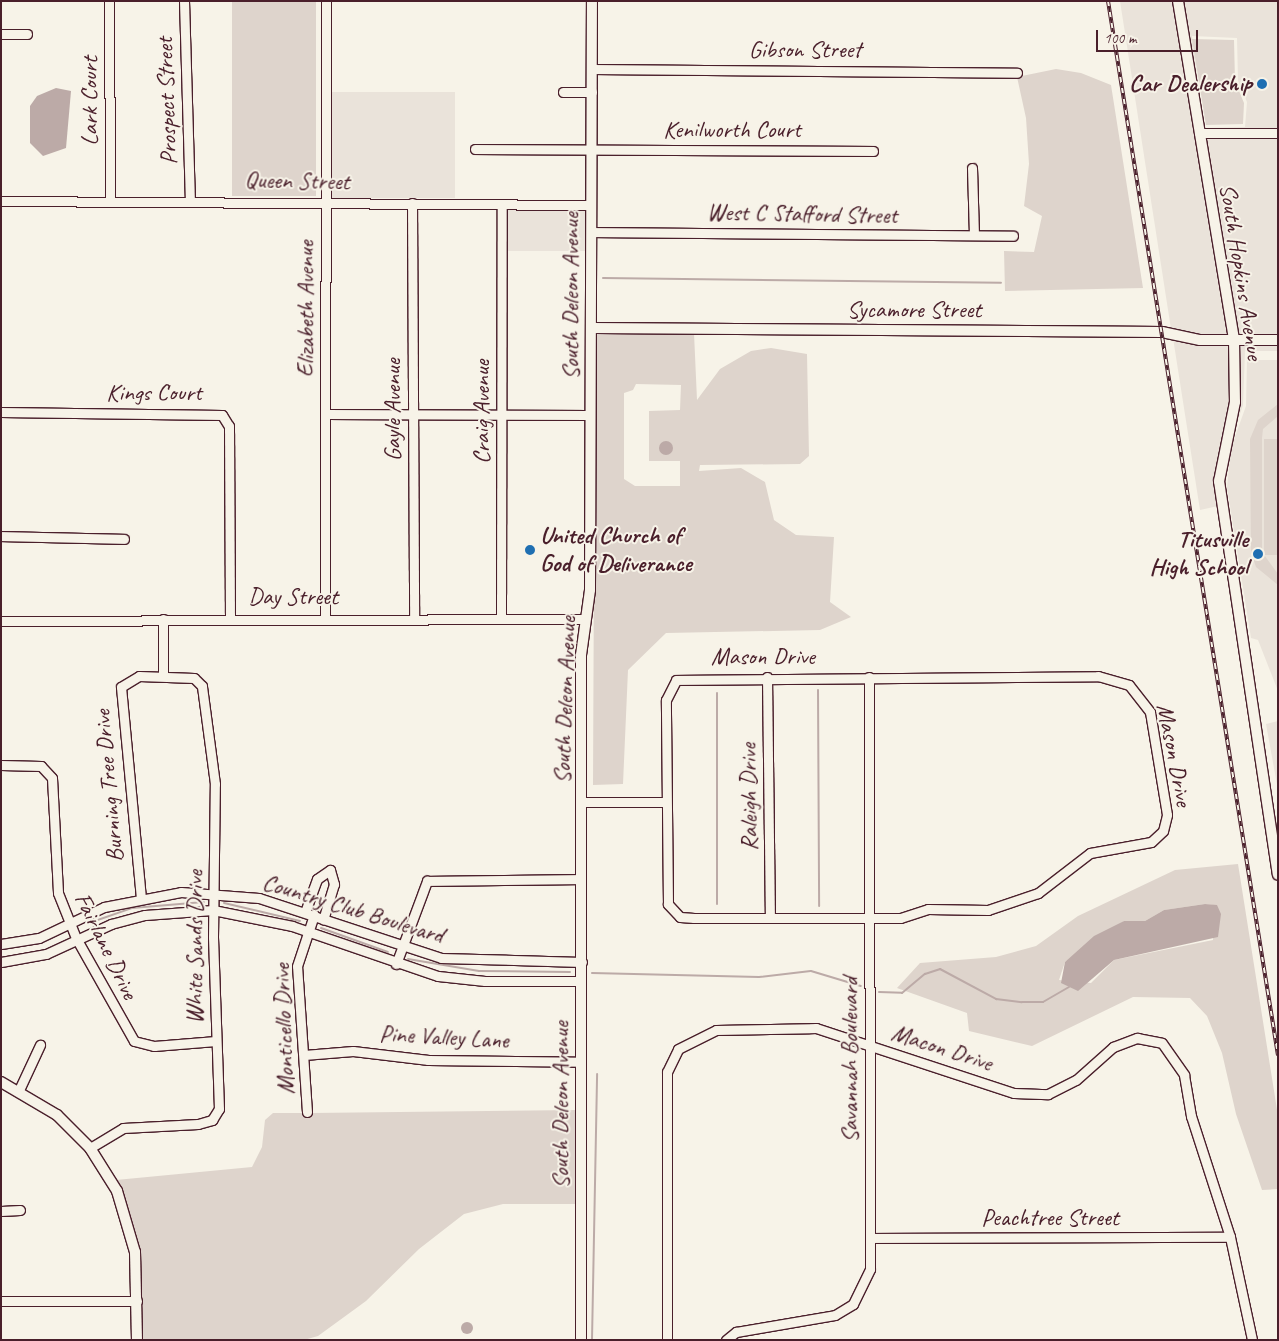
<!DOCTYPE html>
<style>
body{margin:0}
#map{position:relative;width:1279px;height:1341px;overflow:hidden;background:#f7f3e8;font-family:Caveat,sans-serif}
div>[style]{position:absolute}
.built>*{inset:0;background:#eae3da;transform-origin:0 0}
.green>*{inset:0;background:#ded4cc;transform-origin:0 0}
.water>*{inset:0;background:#bcaaa7}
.round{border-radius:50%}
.stream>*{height:2px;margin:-1px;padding:0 1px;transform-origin:1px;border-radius:1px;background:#bcaaa7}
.roads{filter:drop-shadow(1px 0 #4a1f2b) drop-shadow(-1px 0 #4a1f2b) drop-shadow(0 1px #4a1f2b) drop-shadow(0 -1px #4a1f2b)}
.minor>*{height:9px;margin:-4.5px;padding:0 4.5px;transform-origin:4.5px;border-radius:4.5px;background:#f7f3e8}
.tertiary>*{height:10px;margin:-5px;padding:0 5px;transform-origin:5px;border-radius:5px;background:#f7f3e8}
.rail>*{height:4px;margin-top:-2px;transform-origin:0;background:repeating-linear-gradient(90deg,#f7f3e8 0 5.5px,#4a1f2b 0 11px);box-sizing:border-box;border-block:1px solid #4a1f2b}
.dots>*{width:14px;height:14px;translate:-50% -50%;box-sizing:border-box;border:2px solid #f7f3e8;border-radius:50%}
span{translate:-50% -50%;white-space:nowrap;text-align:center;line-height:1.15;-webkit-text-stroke:4px #f7f3e8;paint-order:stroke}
.street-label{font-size:24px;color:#4a1f2b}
.poi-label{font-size:24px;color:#4a1f2b;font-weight:700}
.right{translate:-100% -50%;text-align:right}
.left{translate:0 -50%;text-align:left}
.frame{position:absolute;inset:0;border:2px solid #4a1f2b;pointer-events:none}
.scale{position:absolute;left:1096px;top:30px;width:102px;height:22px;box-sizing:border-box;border:2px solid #4a1f2b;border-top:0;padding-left:6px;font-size:15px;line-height:18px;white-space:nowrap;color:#4a1f2b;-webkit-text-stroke:4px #f7f3e8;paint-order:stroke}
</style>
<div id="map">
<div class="built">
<i style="clip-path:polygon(1120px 1px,1175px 1px,1230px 336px,1201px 337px,1171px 329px)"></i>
<i style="clip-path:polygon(evenodd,1182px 1px,1278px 1px,1278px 129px,1202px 129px,1182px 1px,1192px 36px,1237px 38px,1238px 81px,1247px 102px,1245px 127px,1204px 128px,1192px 36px)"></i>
<i style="left:329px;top:92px;width:126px;height:106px"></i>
<i style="clip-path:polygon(1203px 137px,1278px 137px,1278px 336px,1238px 336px)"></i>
<i style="left:588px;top:209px;width:42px;height:83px;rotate:90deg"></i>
<i style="clip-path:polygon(1173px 338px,1231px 344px,1229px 413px,1216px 467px,1218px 506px,1200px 510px)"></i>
<i style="clip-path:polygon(1238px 344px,1278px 344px,1278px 351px,1245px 351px,1243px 405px,1233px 435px,1239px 403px)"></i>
<i style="clip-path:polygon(1247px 360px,1278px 360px,1278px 691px,1258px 640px,1251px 638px,1227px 487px,1231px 448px,1246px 406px)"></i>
<i style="clip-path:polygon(1278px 721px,1278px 790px,1266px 724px)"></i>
</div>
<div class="green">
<i style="left:232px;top:1px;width:84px;height:195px"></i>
<i style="clip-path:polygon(1192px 39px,1234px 40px,1235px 81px,1244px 103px,1243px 124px,1206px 125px)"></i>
<i style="clip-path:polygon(1056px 69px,1081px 73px,1111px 85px,1143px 288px,1005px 291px,1004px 251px,1034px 252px,1042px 216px,1024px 206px,1029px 164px,1026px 118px,1017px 77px)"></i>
<i style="clip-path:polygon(evenodd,694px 333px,697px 400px,720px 369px,751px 351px,771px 348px,807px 354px,809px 456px,800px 464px,700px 465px,699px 471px,741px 468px,765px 482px,774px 520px,796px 535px,834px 537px,830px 602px,851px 617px,820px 630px,666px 633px,628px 670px,623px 784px,593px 785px,595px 335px,694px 333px,636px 384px,681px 385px,680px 410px,649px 411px,649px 461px,680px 461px,680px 486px,635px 486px,624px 479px,624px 393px,633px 390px,636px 384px)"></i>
<i style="clip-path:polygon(1278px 404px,1278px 416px,1263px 429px,1262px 438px,1262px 552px,1278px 574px,1278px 585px,1256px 567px,1251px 552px,1250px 439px,1258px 420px)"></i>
<i style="left:1264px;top:439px;width:14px;height:116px"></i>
<i style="clip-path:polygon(evenodd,1238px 864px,1278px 1116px,1278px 1189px,1262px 1190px,1236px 1114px,1222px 1053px,1207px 1016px,1190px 998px,1133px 997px,1032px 1046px,969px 1031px,967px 1013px,897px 988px,920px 963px,996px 957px,1036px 946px,1078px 916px,1175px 870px,1238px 864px,1205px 904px,1213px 905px,1213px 940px,1114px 960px,1091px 983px,1059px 980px,1065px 962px,1124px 921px,1145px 921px,1164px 910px,1205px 904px)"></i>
<i style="clip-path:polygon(578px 1110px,578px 1204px,503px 1204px,464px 1214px,419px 1249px,366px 1301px,318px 1336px,304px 1340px,141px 1340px,138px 1252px,116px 1180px,252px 1167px,262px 1147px,265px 1120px,273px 1113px,304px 1113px,304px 1117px,311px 1113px)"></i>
</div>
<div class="water">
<i style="clip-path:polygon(56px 88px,71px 91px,66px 148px,43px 156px,30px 143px,30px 106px,37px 96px)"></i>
<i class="round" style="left:659px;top:441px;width:14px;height:14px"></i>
<i style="clip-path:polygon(1205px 904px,1217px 905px,1221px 914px,1218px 937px,1114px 960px,1078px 991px,1061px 983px,1065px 962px,1094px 936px,1124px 921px,1145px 921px,1164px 910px)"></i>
<i class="round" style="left:461px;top:1322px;width:12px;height:12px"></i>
</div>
<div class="stream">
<i style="left:603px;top:278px;width:398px;rotate:0.7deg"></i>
<i style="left:818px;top:690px;width:216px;rotate:89.7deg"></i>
<i style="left:224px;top:903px;width:78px;rotate:13.3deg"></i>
<i style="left:717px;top:904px;width:211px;rotate:-90deg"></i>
<i style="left:89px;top:923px;width:46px;rotate:-19.2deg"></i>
<i style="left:132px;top:908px;width:72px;rotate:-4.8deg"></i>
<i style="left:321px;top:928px;width:71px;rotate:19.7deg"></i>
<i style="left:408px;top:959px;width:72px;rotate:9.6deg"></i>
<i style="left:479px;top:971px;width:91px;rotate:0.6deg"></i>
<i style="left:592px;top:973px;width:167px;rotate:1.4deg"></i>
<i style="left:759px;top:977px;width:52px;rotate:-6.6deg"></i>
<i style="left:811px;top:971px;width:52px;rotate:16.7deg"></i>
<i style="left:879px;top:992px;width:23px;rotate:2deg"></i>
<i style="left:902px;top:993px;width:30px;rotate:-40deg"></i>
<i style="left:925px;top:974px;width:16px;rotate:-18deg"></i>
<i style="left:940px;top:969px;width:64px;rotate:28.2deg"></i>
<i style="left:996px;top:999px;width:26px;rotate:7deg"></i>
<i style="left:1022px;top:1002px;width:21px"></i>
<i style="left:1043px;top:1002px;width:30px;rotate:-30deg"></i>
<i style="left:592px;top:1340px;width:266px;rotate:-88.9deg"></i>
</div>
<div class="roads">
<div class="minor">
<i style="left:109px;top:1px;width:199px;rotate:89.7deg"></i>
<i style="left:184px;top:1px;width:198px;rotate:88.3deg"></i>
<i style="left:1px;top:34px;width:26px"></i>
<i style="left:592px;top:69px;width:425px;rotate:0.5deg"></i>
<i style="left:563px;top:92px;width:29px"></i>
<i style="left:1199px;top:133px;width:79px"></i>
<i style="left:475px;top:149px;width:398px;rotate:0.3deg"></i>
<i style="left:972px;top:168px;width:67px;rotate:88.3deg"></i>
<i style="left:1px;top:201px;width:590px;rotate:0.39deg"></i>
<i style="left:412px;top:203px;width:414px;rotate:89.7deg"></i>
<i style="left:592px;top:232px;width:421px;rotate:0.5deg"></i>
<i style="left:1px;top:412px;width:221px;rotate:0.8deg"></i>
<i style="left:222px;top:415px;width:13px;rotate:58deg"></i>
<i style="left:229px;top:426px;width:192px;rotate:89.7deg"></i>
<i style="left:326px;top:414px;width:264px;rotate:0.2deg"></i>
<i style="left:1px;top:536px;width:123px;rotate:1.4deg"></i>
<i style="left:325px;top:617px;width:616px;rotate:-89.91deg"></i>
<i style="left:501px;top:618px;width:412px;rotate:-89.9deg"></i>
<i style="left:163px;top:619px;width:56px;rotate:90deg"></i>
<i style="left:1px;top:621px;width:584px;rotate:-0.2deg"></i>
<i style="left:1098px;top:676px;width:32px;rotate:16deg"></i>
<i style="left:1129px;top:685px;width:34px;rotate:52deg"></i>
<i style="left:1150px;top:712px;width:104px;rotate:80.6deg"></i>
<i style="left:1167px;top:815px;width:16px;rotate:104deg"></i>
<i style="left:1163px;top:831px;width:16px;rotate:137deg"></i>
<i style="left:1151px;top:842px;width:62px;rotate:169.8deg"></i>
<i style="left:1090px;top:853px;width:66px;rotate:142.4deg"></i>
<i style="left:1038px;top:893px;width:53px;rotate:161.2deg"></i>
<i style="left:988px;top:910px;width:60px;rotate:-179deg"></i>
<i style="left:928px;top:909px;width:29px;rotate:162deg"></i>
<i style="left:900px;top:918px;width:206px;rotate:180deg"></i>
<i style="left:694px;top:918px;width:14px;rotate:-176deg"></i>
<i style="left:680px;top:917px;width:18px;rotate:-133deg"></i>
<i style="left:668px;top:904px;width:204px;rotate:-90.6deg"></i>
<i style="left:666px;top:700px;width:22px;rotate:-63deg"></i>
<i style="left:676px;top:680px;width:422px;rotate:-0.5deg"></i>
<i style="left:767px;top:677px;width:239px;rotate:89.3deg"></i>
<i style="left:1px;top:765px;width:40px;rotate:1.4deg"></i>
<i style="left:41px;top:766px;width:16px;rotate:47deg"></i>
<i style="left:52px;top:778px;width:115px;rotate:87deg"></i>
<i style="left:58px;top:893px;width:48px;rotate:68.2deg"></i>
<i style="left:76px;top:938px;width:118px;rotate:60.6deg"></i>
<i style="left:134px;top:1041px;width:21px;rotate:14deg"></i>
<i style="left:154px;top:1046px;width:62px;rotate:-4.6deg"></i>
<i style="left:581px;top:802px;width:85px"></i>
<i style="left:305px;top:912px;width:35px;rotate:-70deg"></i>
<i style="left:317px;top:879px;width:16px;rotate:-35deg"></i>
<i style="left:330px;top:870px;width:15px;rotate:74deg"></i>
<i style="left:334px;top:884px;width:37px;rotate:107deg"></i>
<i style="left:1px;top:944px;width:38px;rotate:-9deg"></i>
<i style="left:39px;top:938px;width:72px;rotate:-25.5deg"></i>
<i style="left:104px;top:907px;width:78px;rotate:-11deg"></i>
<i style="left:181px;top:892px;width:78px;rotate:4.4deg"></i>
<i style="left:259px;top:898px;width:192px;rotate:18.2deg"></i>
<i style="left:441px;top:958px;width:141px;rotate:1.6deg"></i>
<i style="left:1px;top:962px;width:46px;rotate:-10.1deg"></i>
<i style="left:46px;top:954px;width:72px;rotate:-24.8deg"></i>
<i style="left:111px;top:924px;width:35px;rotate:-15deg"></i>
<i style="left:145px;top:915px;width:68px;rotate:-4.2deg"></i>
<i style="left:213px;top:910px;width:81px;rotate:11.4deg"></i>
<i style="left:292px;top:926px;width:154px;rotate:18.9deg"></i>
<i style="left:438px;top:976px;width:47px;rotate:6.1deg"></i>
<i style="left:485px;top:981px;width:96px"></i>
<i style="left:396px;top:964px;width:89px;rotate:-69.5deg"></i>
<i style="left:427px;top:881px;width:154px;rotate:-0.7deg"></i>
<i style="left:304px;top:1055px;width:49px;rotate:-4.7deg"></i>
<i style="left:353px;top:1051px;width:76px;rotate:6.8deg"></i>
<i style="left:428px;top:1060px;width:153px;rotate:0.7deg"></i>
<i style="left:19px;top:1090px;width:50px;rotate:-65deg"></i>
<i style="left:307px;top:1112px;width:146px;rotate:-93.9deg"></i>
<i style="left:297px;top:966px;width:54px;rotate:-71.6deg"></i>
<i style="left:90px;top:1148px;width:39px;rotate:-31deg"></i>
<i style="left:123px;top:1128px;width:75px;rotate:-3.1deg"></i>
<i style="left:198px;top:1124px;width:15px;rotate:-16deg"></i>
<i style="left:212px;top:1120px;width:13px;rotate:-58deg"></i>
<i style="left:219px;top:1109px;width:172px;rotate:-92deg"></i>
<i style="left:213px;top:937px;width:153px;rotate:-89.3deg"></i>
<i style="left:215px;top:784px;width:99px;rotate:-97.6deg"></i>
<i style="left:202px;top:686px;width:11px;rotate:-135deg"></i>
<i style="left:194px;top:678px;width:55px;rotate:-177.9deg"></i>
<i style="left:139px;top:676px;width:21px;rotate:149deg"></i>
<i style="left:121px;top:687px;width:211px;rotate:84.6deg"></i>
<i style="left:1px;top:1211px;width:19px;rotate:-3deg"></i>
<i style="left:871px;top:1238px;width:359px;rotate:-0.2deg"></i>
<i style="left:1px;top:1301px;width:136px"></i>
<i style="left:667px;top:1340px;width:268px;rotate:-90deg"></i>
<i style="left:667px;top:1072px;width:25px;rotate:-64deg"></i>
<i style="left:678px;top:1049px;width:42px;rotate:-26.6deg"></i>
<i style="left:716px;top:1030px;width:100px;rotate:-1.1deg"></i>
<i style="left:816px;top:1028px;width:208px;rotate:18.2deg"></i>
<i style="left:1014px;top:1093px;width:34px;rotate:2deg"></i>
<i style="left:1048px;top:1094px;width:31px;rotate:-27deg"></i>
<i style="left:1076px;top:1080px;width:50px;rotate:-41.7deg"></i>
<i style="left:1113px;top:1047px;width:26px;rotate:-21deg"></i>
<i style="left:1137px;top:1038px;width:25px;rotate:11deg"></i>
<i style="left:1162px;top:1043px;width:39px;rotate:55deg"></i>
<i style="left:1184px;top:1075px;width:42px;rotate:80.3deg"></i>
<i style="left:1191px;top:1116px;width:127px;rotate:72.1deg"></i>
<i style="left:1230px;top:1237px;width:105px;rotate:77.9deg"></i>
<i style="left:726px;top:1340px;width:13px;rotate:-39deg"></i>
<i style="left:736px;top:1332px;width:100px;rotate:-9.7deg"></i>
<i style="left:835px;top:1315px;width:21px;rotate:-31deg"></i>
<i style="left:853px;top:1304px;width:39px;rotate:-64deg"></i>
<i style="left:870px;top:1269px;width:592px;rotate:-90.1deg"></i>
</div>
<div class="tertiary">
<i style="left:1178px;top:1px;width:344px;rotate:80.6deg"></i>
<i style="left:1234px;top:340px;width:62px;rotate:89.1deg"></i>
<i style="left:1235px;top:402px;width:81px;rotate:101.4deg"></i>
<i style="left:1219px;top:481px;width:398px;rotate:81.5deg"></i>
<i style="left:592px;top:328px;width:570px;rotate:0.4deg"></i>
<i style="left:1162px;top:332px;width:39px;rotate:12deg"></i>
<i style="left:1200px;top:340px;width:78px"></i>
<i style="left:1px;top:1082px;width:65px;rotate:30.5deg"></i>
<i style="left:57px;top:1115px;width:47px;rotate:45deg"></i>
<i style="left:90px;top:1148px;width:51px;rotate:57.9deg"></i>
<i style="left:117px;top:1191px;width:64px;rotate:73.6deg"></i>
<i style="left:135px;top:1252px;width:88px;rotate:88.7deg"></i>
<i style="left:581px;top:1340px;width:685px;rotate:-90deg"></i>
<i style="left:581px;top:655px;width:66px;rotate:-82.1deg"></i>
<i style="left:590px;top:590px;width:589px;rotate:-89.81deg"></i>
</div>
</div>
<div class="rail">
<i style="left:1108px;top:1px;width:1068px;rotate:80.84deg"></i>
</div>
<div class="dots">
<i style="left:1262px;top:84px;background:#1f6fb2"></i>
<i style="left:530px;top:550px;background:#1f6fb2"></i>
<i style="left:1258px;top:554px;background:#1f6fb2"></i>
</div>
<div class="street-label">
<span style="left:805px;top:50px">Gibson Street</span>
<span style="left:90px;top:101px;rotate:-90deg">Lark Court</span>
<span style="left:167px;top:101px;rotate:-92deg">Prospect Street</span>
<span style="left:732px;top:130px">Kenilworth Court</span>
<span style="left:297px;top:181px;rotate:1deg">Queen Street</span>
<span style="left:802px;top:214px;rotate:1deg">West C Stafford Street</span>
<span style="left:1241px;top:272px;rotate:81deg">South Hopkins Avenue</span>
<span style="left:571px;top:296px;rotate:-90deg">South Deleon Avenue</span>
<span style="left:306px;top:309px;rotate:-90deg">Elizabeth Avenue</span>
<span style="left:914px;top:310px">Sycamore Street</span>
<span style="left:154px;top:393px">Kings Court</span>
<span style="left:393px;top:410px;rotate:-90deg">Gayle Avenue</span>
<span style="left:482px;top:412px;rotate:-90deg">Craig Avenue</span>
<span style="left:293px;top:597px">Day Street</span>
<span style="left:763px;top:657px">Mason Drive</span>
<span style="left:565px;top:700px;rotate:-88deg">South Deleon Avenue</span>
<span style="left:1174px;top:755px;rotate:79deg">Mason Drive</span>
<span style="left:109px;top:786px;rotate:-95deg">Burning Tree Drive</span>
<span style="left:749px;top:797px;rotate:-91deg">Raleigh Drive</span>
<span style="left:353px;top:909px;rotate:17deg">Country Club Boulevard</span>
<span style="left:106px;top:946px;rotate:64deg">Fairlane Drive</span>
<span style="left:195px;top:947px;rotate:-90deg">White Sands Drive</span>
<span style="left:284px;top:1029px;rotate:-92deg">Monticello Drive</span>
<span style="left:444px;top:1037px;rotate:3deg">Pine Valley Lane</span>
<span style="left:942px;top:1048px;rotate:18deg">Macon Drive</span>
<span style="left:850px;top:1060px;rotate:-90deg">Savannah Boulevard</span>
<span style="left:561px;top:1105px;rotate:-90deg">South Deleon Avenue</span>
<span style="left:1050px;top:1218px">Peachtree Street</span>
</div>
<div class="poi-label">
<span class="right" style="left:1252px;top:84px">Car Dealership</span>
<span class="left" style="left:540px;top:550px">United Church of<br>God of Deliverance</span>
<span class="right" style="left:1248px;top:554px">Titusville<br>High School</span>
</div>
<div class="frame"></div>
<div class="scale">100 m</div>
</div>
